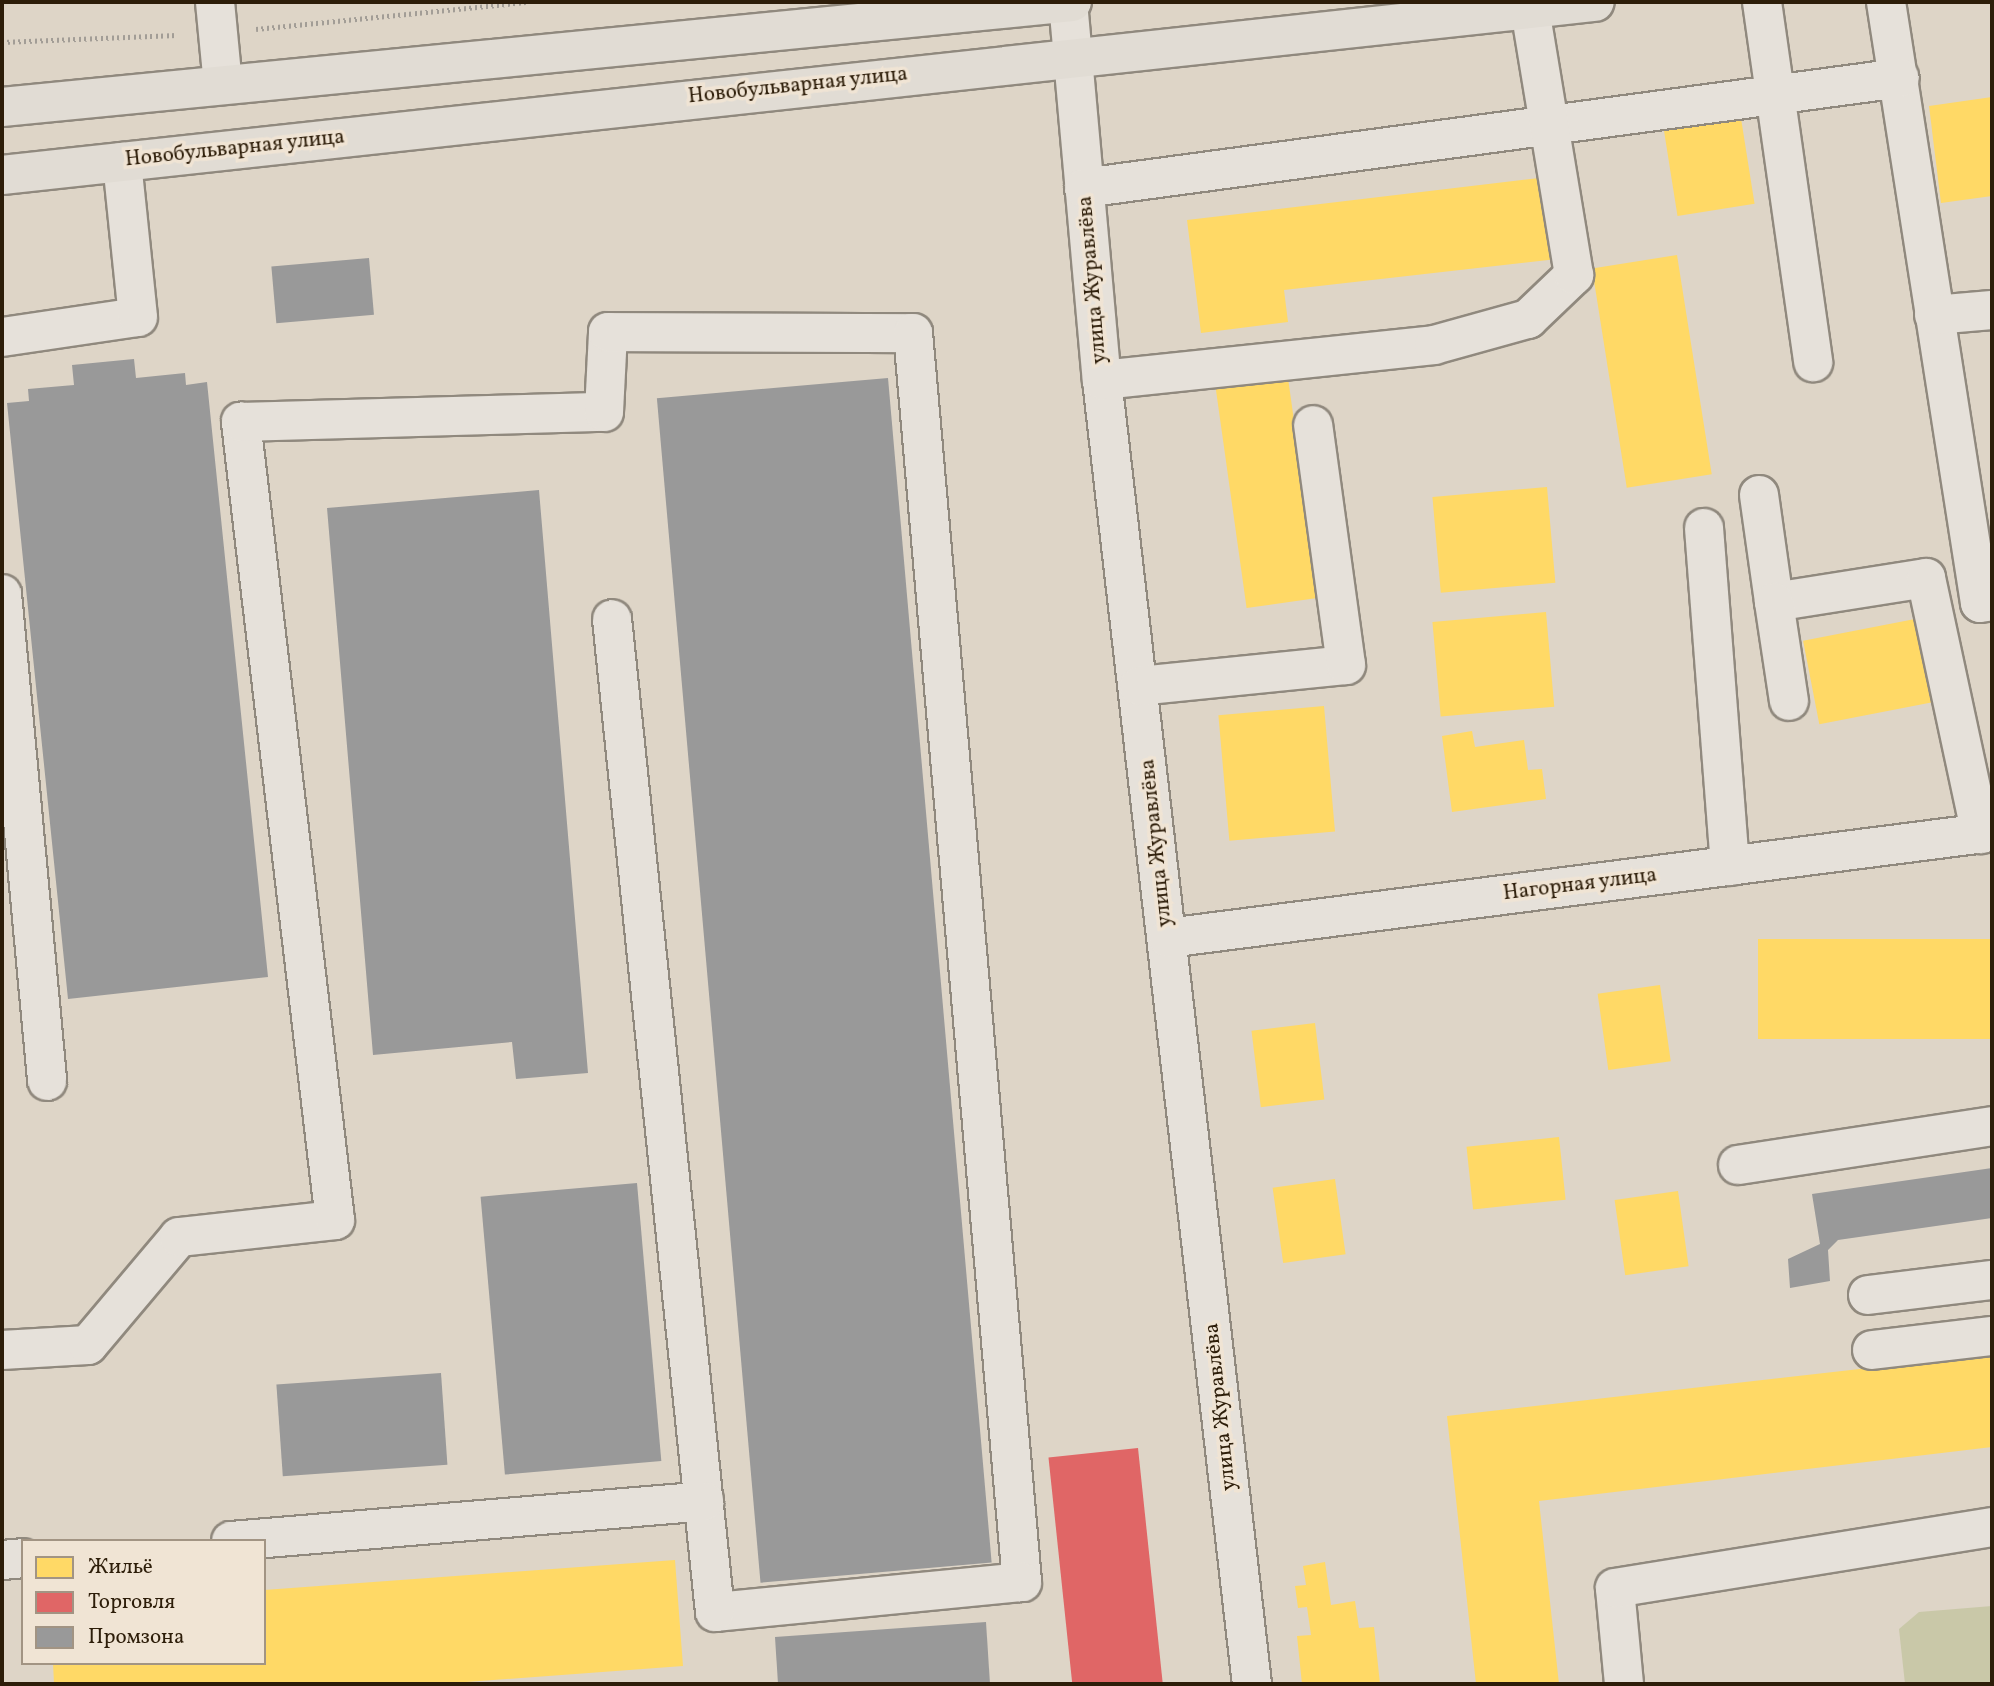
<!DOCTYPE html>
<meta charset="utf-8">
<style>
body{margin:0}
#map{position:relative;width:1994px;height:1686px;overflow:hidden;background:#ded5c7;font-family:Vollkorn,serif}
div>[style]{position:absolute}
.green>*{inset:0;background:#c9c8a8}
.homes>*{inset:0;background:#ffd966;transform-origin:0 0}
.shops>*{inset:0;background:#e06666;transform-origin:0 0}
.industry>*{inset:0;background:#999;transform-origin:0 0}
.path>*{height:4.5px;margin-top:-2.25px;transform-origin:0;background:repeating-linear-gradient(90deg,#a29d96 0 2px,transparent 0 5.5px)}
.roads{filter:drop-shadow(2px 0 #90897e) drop-shadow(-2px 0 #90897e) drop-shadow(0 2px #90897e) drop-shadow(0 -2px #90897e)}
.minor>*{height:38px;margin:-19px;padding:0 19px;transform-origin:19px;border-radius:19px;background:#e6e1da}
.major>*{height:38px;margin:-19px;padding:0 19px;transform-origin:19px;border-radius:19px;background:#e1dcd4}
span{translate:-50% -50%;white-space:nowrap;text-align:center;line-height:1.15;-webkit-text-stroke:7px #f0e4d4;paint-order:stroke}
.street-label{font-size:21px;color:#2d1d09}
.frame{position:absolute;inset:0;border:4px solid #2d1d09;pointer-events:none}
.legend{position:absolute;left:21px;top:1539px;width:245px;height:126px;box-sizing:border-box;background:#f0e4d4;border:2px solid #a29483;margin:0;padding:9px 12px;list-style:none;font-size:21px;color:#2d1d09}
.legend li{display:flex;align-items:center;gap:14px;height:35px}
.legend b{width:35px;border:2px solid #a29483}
</style>
<div id="map">
<div class="green">
<i style="clip-path:polygon(1992px 1606px,1992px 1684px,1905px 1684px,1899px 1629px,1919px 1612px)"></i>
</div>
<div class="homes">
<i style="clip-path:polygon(1992px 97px,1992px 196px,1941px 203px,1929px 106px)"></i>
<i style="left:1740px;top:112px;width:93px;height:78px;rotate:81deg"></i>
<i style="clip-path:polygon(1548px 177px,1557px 259px,1284px 290px,1288px 322px,1201px 333px,1187px 220px)"></i>
<i style="left:1677px;top:255px;width:222px;height:86px;rotate:81deg"></i>
<i style="left:1288px;top:378px;width:222px;height:73px;rotate:82deg"></i>
<i style="left:1547px;top:487px;width:96px;height:115px;rotate:85deg"></i>
<i style="left:1546px;top:612px;width:95px;height:114px;rotate:85deg"></i>
<i style="left:1915px;top:619px;width:85px;height:114px;rotate:79deg"></i>
<i style="left:1324px;top:706px;width:126px;height:106px;rotate:85deg"></i>
<i style="clip-path:polygon(1472px 731px,1475px 747px,1524px 740px,1528px 770px,1542px 769px,1546px 799px,1452px 812px,1442px 736px)"></i>
<i style="left:1992px;top:939px;width:100px;height:234px;rotate:90deg"></i>
<i style="left:1660px;top:985px;width:77px;height:63px;rotate:82deg"></i>
<i style="left:1315px;top:1023px;width:77px;height:64px;rotate:83deg"></i>
<i style="left:1559px;top:1137px;width:63px;height:93px;rotate:84deg"></i>
<i style="left:1335px;top:1179px;width:76px;height:63px;rotate:82deg"></i>
<i style="left:1678px;top:1191px;width:76px;height:64px;rotate:82deg"></i>
<i style="clip-path:polygon(1992px 1354px,1992px 1447px,1539px 1501px,1559px 1684px,1476px 1684px,1447px 1416px)"></i>
<i style="clip-path:polygon(675px 1560px,683px 1666px,439px 1684px,54px 1684px,53px 1663px,264px 1663px,264px 1590px)"></i>
<i style="clip-path:polygon(1325px 1562px,1331px 1605px,1355px 1601px,1359px 1628px,1374px 1627px,1380px 1684px,1302px 1684px,1297px 1636px,1311px 1635px,1307px 1607px,1298px 1608px,1295px 1586px,1306px 1585px,1303px 1566px)"></i>
</div>
<div class="shops">
<i style="left:1138px;top:1448px;width:237px;height:90px;rotate:84deg"></i>
</div>
<div class="industry">
<i style="left:369px;top:258px;width:57px;height:98px;rotate:85deg"></i>
<i style="clip-path:polygon(134px 359px,136px 378px,185px 373px,186px 385px,207px 382px,268px 977px,68px 999px,7px 403px,29px 401px,28px 389px,74px 385px,72px 365px)"></i>
<i style="left:888px;top:378px;width:1189px;height:232px;rotate:85deg"></i>
<i style="clip-path:polygon(539px 490px,588px 1073px,516px 1079px,512px 1042px,373px 1055px,327px 508px)"></i>
<i style="clip-path:polygon(1992px 1168px,1992px 1218px,1838px 1240px,1828px 1250px,1830px 1281px,1790px 1288px,1788px 1259px,1820px 1244px,1812px 1194px)"></i>
<i style="left:637px;top:1183px;width:279px;height:157px;rotate:85deg"></i>
<i style="left:441px;top:1373px;width:92px;height:165px;rotate:86deg"></i>
<i style="clip-path:polygon(986px 1622px,990px 1684px,778px 1684px,775px 1637px)"></i>
</div>
<div class="path">
<i style="left:256px;top:29px;width:271px;rotate:-5.7deg"></i>
<i style="left:2px;top:42px;width:175px;rotate:-2.3deg"></i>
</div>
<div class="roads">
<div class="minor">
<i style="left:215px;top:2px;width:83px;rotate:84.5deg"></i>
<i style="left:1068px;top:2px;width:380px;rotate:84.9deg"></i>
<i style="left:1102px;top:380px;width:1313px;rotate:83.44deg"></i>
<i style="left:1762px;top:2px;width:364px;rotate:81.9deg"></i>
<i style="left:1886px;top:2px;width:608px;rotate:81.11deg"></i>
<i style="left:1980px;top:603px;width:12px;rotate:-9deg"></i>
<i style="left:1084px;top:188px;width:823px;rotate:-7.68deg"></i>
<i style="left:1934px;top:315px;width:58px;rotate:-4.9deg"></i>
<i style="left:2px;top:337px;width:137px;rotate:-8.4deg"></i>
<i style="left:138px;top:317px;width:156px;rotate:-95.9deg"></i>
<i style="left:1102px;top:380px;width:334px;rotate:-6deg"></i>
<i style="left:1434px;top:345px;width:98px;rotate:-15.5deg"></i>
<i style="left:1528px;top:319px;width:64px;rotate:-43.7deg"></i>
<i style="left:1574px;top:275px;width:271px;rotate:-99.4deg"></i>
<i style="left:1759px;top:495px;width:108px;rotate:82deg"></i>
<i style="left:1774px;top:602px;width:154px;rotate:-9deg"></i>
<i style="left:1926px;top:578px;width:262px;rotate:77.9deg"></i>
<i style="left:1704px;top:528px;width:339px;rotate:85.6deg"></i>
<i style="left:2px;top:594px;width:489px;rotate:84.7deg"></i>
<i style="left:1774px;top:602px;width:100px;rotate:81.4deg"></i>
<i style="left:1139px;top:686px;width:208px;rotate:-5.8deg"></i>
<i style="left:1346px;top:665px;width:242px;rotate:-97.8deg"></i>
<i style="left:1168px;top:938px;width:831px;rotate:-7.33deg"></i>
<i style="left:1738px;top:1165px;width:257px;rotate:-8.7deg"></i>
<i style="left:1868px;top:1295px;width:125px;rotate:-6.9deg"></i>
<i style="left:2px;top:1350px;width:86px;rotate:-3.3deg"></i>
<i style="left:88px;top:1345px;width:141px;rotate:-49.9deg"></i>
<i style="left:179px;top:1237px;width:157px;rotate:-6.2deg"></i>
<i style="left:335px;top:1220px;width:804px;rotate:-96.72deg"></i>
<i style="left:241px;top:422px;width:363px;rotate:-1.6deg"></i>
<i style="left:604px;top:412px;width:80px;rotate:-87.1deg"></i>
<i style="left:608px;top:332px;width:305px;rotate:0.2deg"></i>
<i style="left:913px;top:333px;width:1254px;rotate:85.01deg"></i>
<i style="left:1022px;top:1582px;width:308px;rotate:174.4deg"></i>
<i style="left:715px;top:1612px;width:998px;rotate:-95.92deg"></i>
<i style="left:1872px;top:1350px;width:121px;rotate:-6.7deg"></i>
<i style="left:231px;top:1541px;width:475px;rotate:-4.8deg"></i>
<i style="left:2px;top:1560px;width:21px;rotate:-5deg"></i>
<i style="left:1624px;top:1684px;width:96px;rotate:-95.4deg"></i>
<i style="left:1615px;top:1588px;width:382px;rotate:-9.2deg"></i>
</div>
<div class="major">
<i style="left:2px;top:107px;width:1075px;rotate:-5.6deg"></i>
<i style="left:2px;top:175px;width:1602px;rotate:-6.2deg"></i>
</div>
</div>
<div class="street-label">
<span style="left:798px;top:86px;rotate:-6deg">Новобульварная улица</span>
<span style="left:235px;top:149px;rotate:-6deg">Новобульварная улица</span>
<span style="left:1093px;top:280px;rotate:-95deg">улица Журавлёва</span>
<span style="left:1157px;top:843px;rotate:-96deg">улица Журавлёва</span>
<span style="left:1580px;top:885px;rotate:-7deg">Нагорная улица</span>
<span style="left:1221px;top:1407px;rotate:-96deg">улица Журавлёва</span>
</div>
<div class="frame"></div>
<ul class="legend">
<li><b style="height:19px;background:#ffd966"></b>Жильё</li>
<li><b style="height:19px;background:#e06666"></b>Торговля</li>
<li><b style="height:19px;background:#999"></b>Промзона</li>
</ul>
</div>
